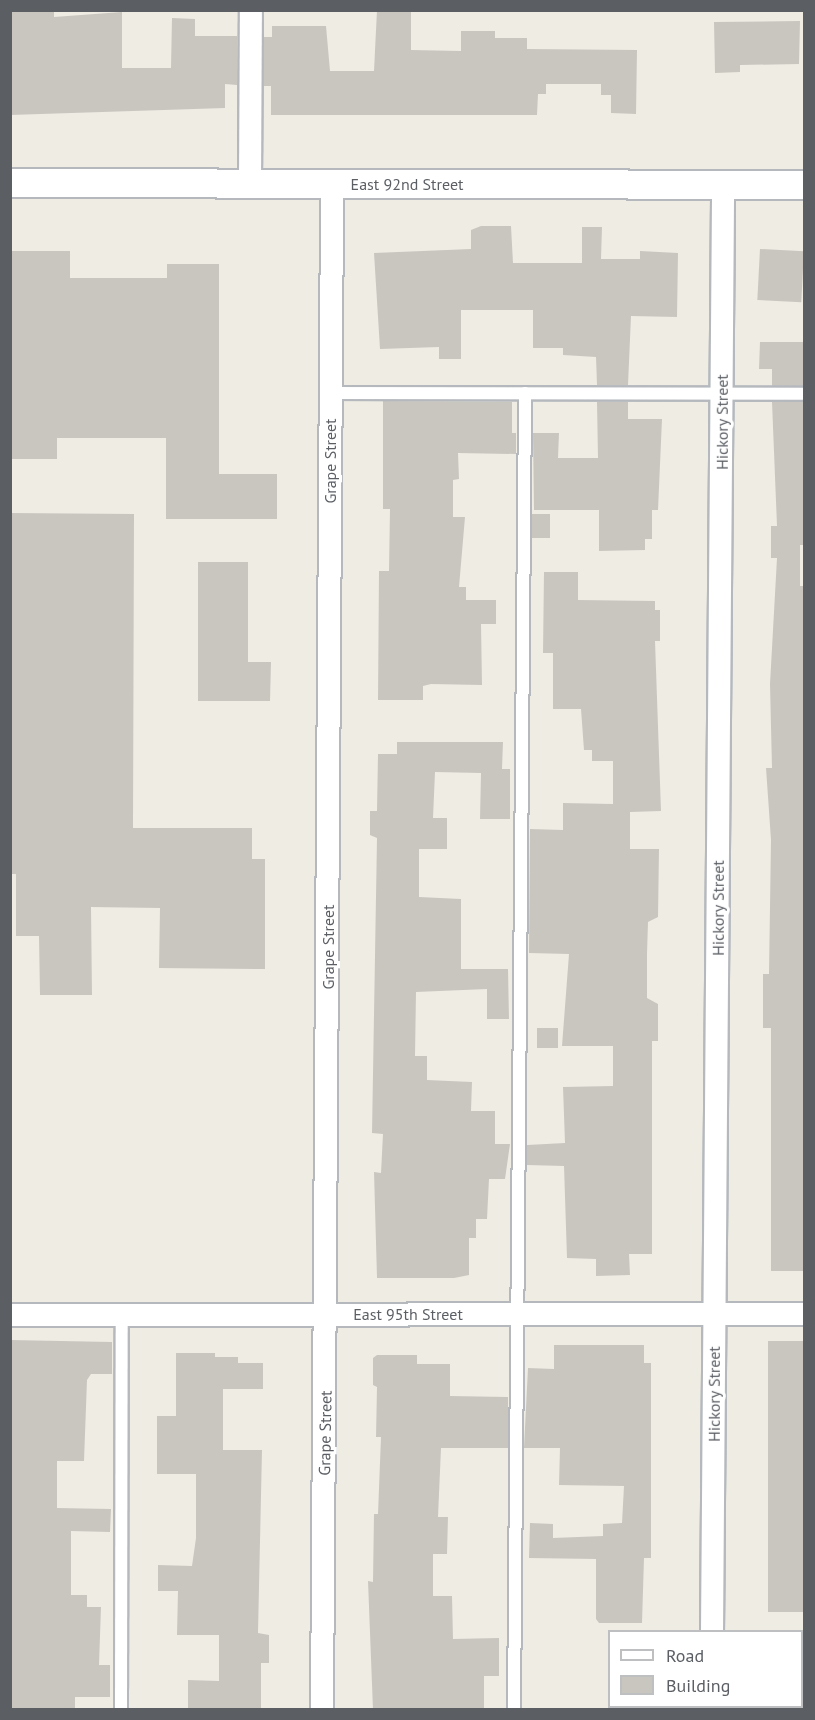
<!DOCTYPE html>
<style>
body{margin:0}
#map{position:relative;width:815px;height:1720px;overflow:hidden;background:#eeece3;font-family:"PT Sans",sans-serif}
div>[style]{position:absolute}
.building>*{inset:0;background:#c9c6c0;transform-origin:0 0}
.roads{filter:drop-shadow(2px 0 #b5b9be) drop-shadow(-2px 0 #b5b9be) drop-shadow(0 2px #b5b9be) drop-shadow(0 -2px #b5b9be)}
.service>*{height:12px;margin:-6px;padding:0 6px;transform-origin:6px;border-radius:6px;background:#fff}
.minor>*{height:22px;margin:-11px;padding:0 11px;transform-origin:11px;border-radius:11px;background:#fff}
.tertiary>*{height:28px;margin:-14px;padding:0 14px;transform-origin:14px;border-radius:14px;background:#fff}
span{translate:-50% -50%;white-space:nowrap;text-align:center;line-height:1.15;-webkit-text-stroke:6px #fff;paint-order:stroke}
.street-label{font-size:16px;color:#5b5f64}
.frame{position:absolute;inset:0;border:12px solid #5b5f64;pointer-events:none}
.legend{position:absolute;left:608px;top:1630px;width:195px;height:78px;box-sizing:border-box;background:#fff;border:2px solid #bdbfc1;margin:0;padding:8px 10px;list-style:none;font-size:18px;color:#5b5f64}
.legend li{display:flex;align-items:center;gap:12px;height:30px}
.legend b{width:30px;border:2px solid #bdbfc1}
</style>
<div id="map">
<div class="building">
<i style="clip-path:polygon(10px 10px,54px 10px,54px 17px,122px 12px,122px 68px,171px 68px,172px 18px,195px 19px,195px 36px,237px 36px,237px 85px,225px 84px,225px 108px,10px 115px)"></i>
<i style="clip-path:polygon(377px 10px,411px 10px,411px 50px,461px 51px,461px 31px,495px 31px,495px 38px,527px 38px,527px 49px,637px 50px,636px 114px,611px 113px,611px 95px,601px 95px,601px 84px,546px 84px,546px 94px,538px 94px,537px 115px,271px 115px,271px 86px,264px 86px,264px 37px,272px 37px,272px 26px,326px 26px,330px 71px,374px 71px)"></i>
<i style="clip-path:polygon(800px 21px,799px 64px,740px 65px,740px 72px,715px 73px,714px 22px)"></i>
<i style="clip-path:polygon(481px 226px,511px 226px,513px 263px,582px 263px,582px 227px,602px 227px,601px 259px,640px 259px,640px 251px,678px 253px,677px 317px,631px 316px,628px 385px,597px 385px,596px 357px,563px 355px,563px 348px,533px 348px,533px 310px,461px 310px,461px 359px,439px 359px,439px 347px,380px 349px,374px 253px,471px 249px,471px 230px)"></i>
<i style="left:760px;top:249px;width:44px;height:51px;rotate:3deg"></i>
<i style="clip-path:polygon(10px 251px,70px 251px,70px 278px,167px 278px,167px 264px,219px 264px,219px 474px,277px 474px,277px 519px,166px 519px,166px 438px,57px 438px,57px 459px,10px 459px)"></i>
<i style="clip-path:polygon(760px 342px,804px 342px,804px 386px,772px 386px,772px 369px,759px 369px)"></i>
<i style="clip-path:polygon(383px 401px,512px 402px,512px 433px,516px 433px,516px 454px,458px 453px,459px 479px,453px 480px,453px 517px,465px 517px,459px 587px,466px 587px,466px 600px,496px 600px,496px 624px,481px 624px,482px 685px,431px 684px,423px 686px,423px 700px,378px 700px,379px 571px,389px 571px,390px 509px,383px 509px)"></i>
<i style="clip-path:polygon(597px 402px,628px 402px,628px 419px,662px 419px,658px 510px,652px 510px,652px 539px,645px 539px,645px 550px,599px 551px,599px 510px,534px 510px,533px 433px,559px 433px,558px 458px,598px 458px)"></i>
<i style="clip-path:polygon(772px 402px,804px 402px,804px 545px,800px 545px,800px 586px,804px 586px,804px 1271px,771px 1271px,771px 1028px,763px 1028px,763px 974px,769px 974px,771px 840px,766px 768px,772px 768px,770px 684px,777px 558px,771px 558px,771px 526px,777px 526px)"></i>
<i style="clip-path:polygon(10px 513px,134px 514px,133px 828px,252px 828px,252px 859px,265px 859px,265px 969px,159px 968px,160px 908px,91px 907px,92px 995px,40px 995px,39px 936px,16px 936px,16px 874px,10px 874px)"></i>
<i style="left:532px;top:514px;width:18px;height:24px"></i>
<i style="clip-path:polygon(198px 562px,248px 562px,248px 662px,271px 662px,270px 701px,198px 701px)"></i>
<i style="clip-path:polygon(544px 572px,578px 572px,578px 600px,655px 601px,655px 610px,660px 610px,660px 641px,655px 641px,661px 811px,630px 812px,630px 849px,659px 849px,658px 917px,648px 922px,647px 954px,647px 998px,658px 1004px,658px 1041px,652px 1041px,652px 1254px,629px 1254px,630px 1275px,596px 1276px,596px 1259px,567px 1258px,564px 1166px,527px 1165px,527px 1145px,565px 1143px,563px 1087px,613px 1086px,613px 1046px,562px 1046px,569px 954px,529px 953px,530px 829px,563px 830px,563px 803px,613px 804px,613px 761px,592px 761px,592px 750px,584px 750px,581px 709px,553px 709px,553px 653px,543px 653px)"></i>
<i style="clip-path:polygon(397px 742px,503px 742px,502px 769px,510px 769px,510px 819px,480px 819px,481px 773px,435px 772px,433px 818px,447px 818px,447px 849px,419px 849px,419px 897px,461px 899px,461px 969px,508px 969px,509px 1019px,487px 1019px,487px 989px,416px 992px,415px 1056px,427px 1056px,427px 1080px,472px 1082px,471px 1111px,495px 1111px,495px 1144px,510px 1144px,505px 1179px,489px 1179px,487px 1219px,476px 1219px,476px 1238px,469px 1238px,469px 1275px,454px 1278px,377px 1278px,374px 1172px,381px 1173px,383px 1134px,372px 1133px,377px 838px,370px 835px,370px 811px,377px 811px,378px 754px,397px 754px)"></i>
<i style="left:537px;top:1028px;width:21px;height:20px"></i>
<i style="clip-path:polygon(10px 1340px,112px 1342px,112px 1374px,91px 1374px,87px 1380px,84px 1461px,57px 1461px,57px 1508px,111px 1509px,110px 1532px,71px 1531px,71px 1595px,87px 1595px,87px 1607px,101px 1607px,99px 1665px,110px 1665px,110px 1697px,75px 1697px,75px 1710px,10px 1710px)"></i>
<i style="left:768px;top:1341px;width:36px;height:271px"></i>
<i style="clip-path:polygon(554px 1345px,644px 1345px,644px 1363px,651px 1363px,651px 1558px,644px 1558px,642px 1623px,599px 1623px,596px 1619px,596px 1559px,529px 1558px,530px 1523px,553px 1524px,553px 1538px,603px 1536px,603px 1524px,622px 1523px,624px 1486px,559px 1485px,560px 1448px,524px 1448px,528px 1368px,554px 1369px)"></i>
<i style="clip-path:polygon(176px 1353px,215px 1353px,215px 1357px,238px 1357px,238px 1363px,263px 1363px,263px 1389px,223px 1389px,223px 1450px,262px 1450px,258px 1633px,269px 1635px,269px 1663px,261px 1663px,261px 1710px,188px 1710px,188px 1680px,219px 1681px,219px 1635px,177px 1635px,178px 1591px,158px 1591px,158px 1565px,192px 1566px,196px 1538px,196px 1474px,157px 1474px,157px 1416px,176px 1416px)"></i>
<i style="clip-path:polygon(377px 1355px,417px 1355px,417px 1364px,450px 1364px,450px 1396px,508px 1397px,508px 1448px,441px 1448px,438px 1517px,448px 1517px,447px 1554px,433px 1554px,433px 1596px,452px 1596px,453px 1639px,499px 1638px,499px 1676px,484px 1676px,484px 1710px,373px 1710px,368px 1581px,373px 1582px,374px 1514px,378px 1514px,381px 1437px,376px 1437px,377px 1387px,373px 1385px,373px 1358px)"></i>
</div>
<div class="roads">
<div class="service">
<i style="left:331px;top:393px;width:473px;rotate:0.1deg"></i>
<i style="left:121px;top:1710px;width:396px;rotate:-89.9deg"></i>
<i style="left:514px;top:1710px;width:1317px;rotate:-89.52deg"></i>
</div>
<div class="minor">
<i style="left:250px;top:184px;width:174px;rotate:-89.7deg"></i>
<i style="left:10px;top:1315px;width:794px;rotate:-0.07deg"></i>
<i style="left:712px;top:1632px;width:1447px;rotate:-89.56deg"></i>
<i style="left:322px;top:1710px;width:1526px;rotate:-89.62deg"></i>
<i style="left:712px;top:1710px;width:4px;rotate:-90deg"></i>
</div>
<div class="tertiary">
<i style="left:10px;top:183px;width:794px;rotate:0.14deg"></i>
</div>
</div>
<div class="street-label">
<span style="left:407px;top:184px">East 92nd Street</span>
<span style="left:722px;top:422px;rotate:-90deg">Hickory Street</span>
<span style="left:330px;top:461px;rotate:-90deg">Grape Street</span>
<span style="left:718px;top:908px;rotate:-90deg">Hickory Street</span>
<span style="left:328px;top:947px;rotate:-90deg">Grape Street</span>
<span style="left:408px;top:1314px">East 95th Street</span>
<span style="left:714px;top:1394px;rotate:-90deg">Hickory Street</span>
<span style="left:325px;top:1433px;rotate:-89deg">Grape Street</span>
</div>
<div class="frame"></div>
<ul class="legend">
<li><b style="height:8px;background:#fff"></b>Road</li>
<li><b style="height:16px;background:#c9c6c0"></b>Building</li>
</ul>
</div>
